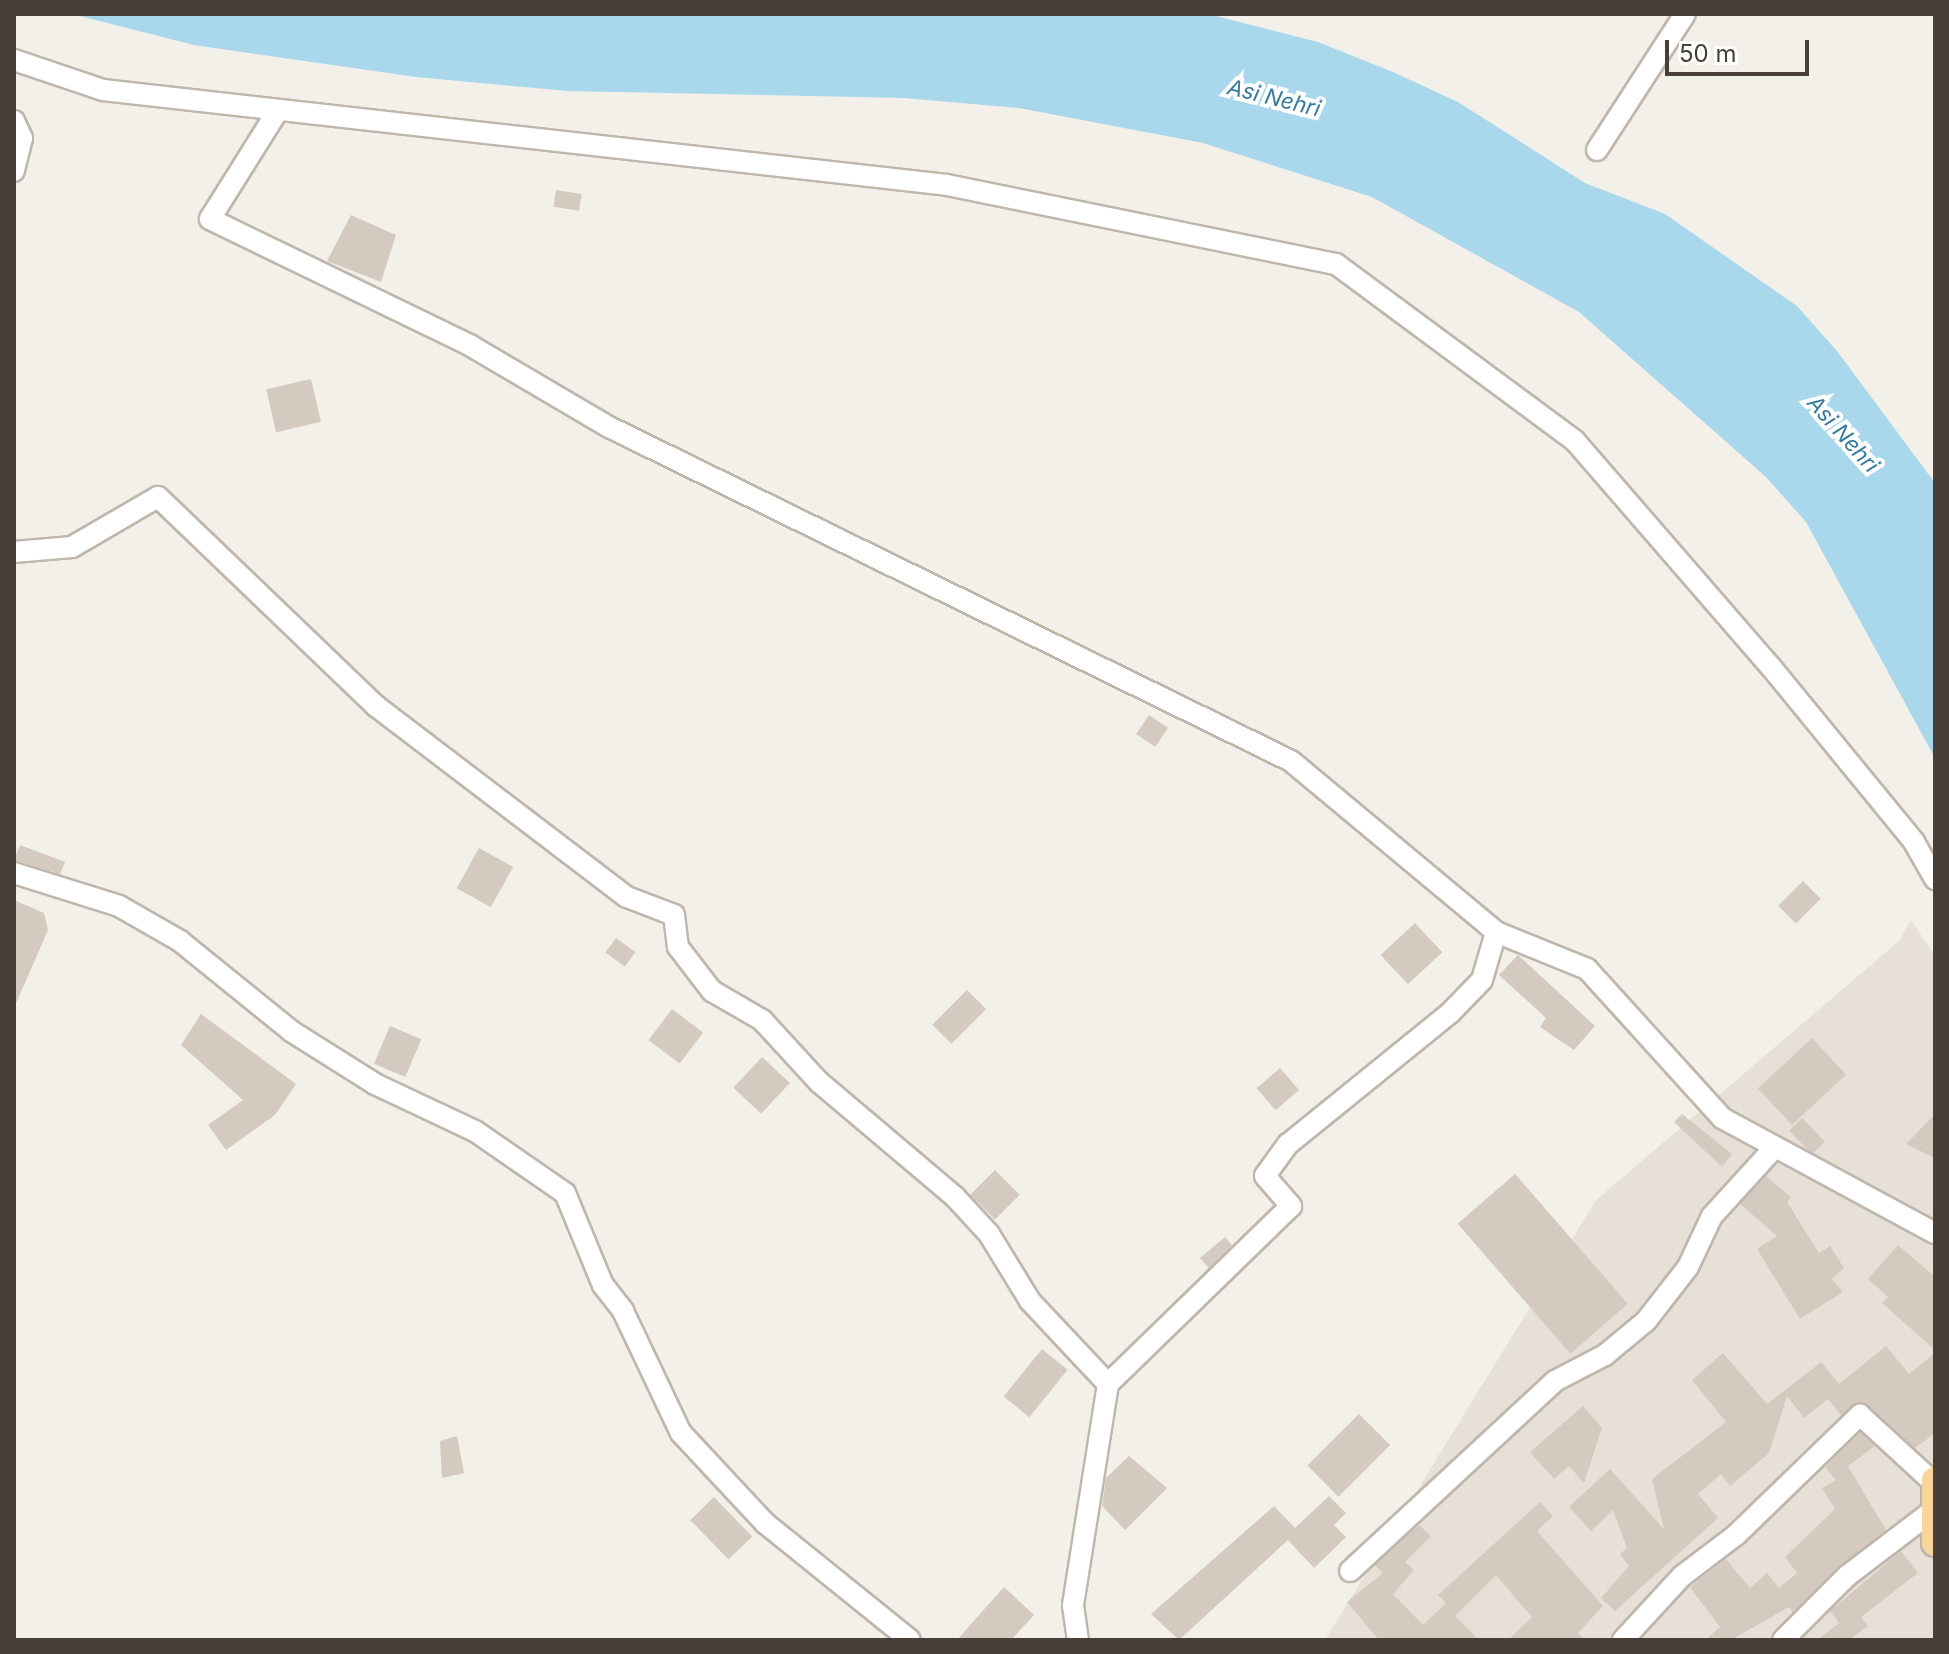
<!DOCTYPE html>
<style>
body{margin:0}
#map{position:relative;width:1949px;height:1654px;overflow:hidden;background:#f3efe9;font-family:Inter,sans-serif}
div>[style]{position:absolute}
.residential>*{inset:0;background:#e7e0d7}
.water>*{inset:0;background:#a9d8ed}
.building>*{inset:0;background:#d5cabf;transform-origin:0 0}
.roads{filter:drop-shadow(2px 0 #bfb6ac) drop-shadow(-2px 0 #bfb6ac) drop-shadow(0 2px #bfb6ac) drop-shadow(0 -2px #bfb6ac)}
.minor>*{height:20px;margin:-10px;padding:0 10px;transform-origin:10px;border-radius:10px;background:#fff}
.major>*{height:26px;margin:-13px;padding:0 13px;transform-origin:13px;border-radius:13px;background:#f9d59c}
span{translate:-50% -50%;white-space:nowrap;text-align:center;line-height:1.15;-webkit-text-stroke:8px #fff;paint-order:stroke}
.water-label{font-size:22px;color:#327c9e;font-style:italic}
.frame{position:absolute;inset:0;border:16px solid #473f38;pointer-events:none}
.scale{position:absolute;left:1665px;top:40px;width:144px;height:36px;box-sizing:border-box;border:4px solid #473f38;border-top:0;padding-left:10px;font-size:24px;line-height:28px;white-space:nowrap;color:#473f38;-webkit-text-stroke:6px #fff;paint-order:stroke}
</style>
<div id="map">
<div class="residential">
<i style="clip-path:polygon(1911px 920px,1935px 956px,1935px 1640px,1325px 1640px,1596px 1200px,1899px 941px)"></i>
</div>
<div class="water">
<i style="clip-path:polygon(72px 14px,1208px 14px,1318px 42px,1393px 72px,1458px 102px,1585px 183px,1665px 214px,1797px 306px,1837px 351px,1935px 483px,1935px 758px,1806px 522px,1766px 477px,1579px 312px,1372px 197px,1203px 143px,1019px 108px,904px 98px,567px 91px,416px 77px,194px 45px)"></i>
</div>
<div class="building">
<i style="left:556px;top:190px;width:26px;height:17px;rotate:9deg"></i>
<i style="clip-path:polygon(351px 215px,396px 235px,381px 282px,327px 261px)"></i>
<i style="left:311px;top:379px;width:44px;height:46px;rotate:77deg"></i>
<i style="left:1149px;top:715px;width:23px;height:23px;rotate:34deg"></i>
<i style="clip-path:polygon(20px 845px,65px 862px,60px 874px,14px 860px)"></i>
<i style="left:479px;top:848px;width:39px;height:46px;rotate:29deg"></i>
<i style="left:1803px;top:881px;width:25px;height:35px;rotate:45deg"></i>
<i style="clip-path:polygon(14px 900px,44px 913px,48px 930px,14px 1008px)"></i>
<i style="left:1415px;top:923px;width:40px;height:47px;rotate:47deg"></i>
<i style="left:616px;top:938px;width:24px;height:18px;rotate:36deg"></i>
<i style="clip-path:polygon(1518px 955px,1595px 1026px,1574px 1050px,1540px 1027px,1546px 1018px,1499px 975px)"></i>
<i style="left:967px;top:990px;width:27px;height:49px;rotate:45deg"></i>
<i style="left:672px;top:1009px;width:39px;height:39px;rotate:37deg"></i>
<i style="clip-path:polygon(201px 1014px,296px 1084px,275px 1115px,226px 1150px,208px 1125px,243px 1100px,181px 1045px)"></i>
<i style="left:390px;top:1026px;width:34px;height:41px;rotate:23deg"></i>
<i style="left:1812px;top:1038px;width:50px;height:74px;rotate:47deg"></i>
<i style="left:762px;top:1057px;width:38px;height:42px;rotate:43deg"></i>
<i style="left:1280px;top:1068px;width:29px;height:31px;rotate:49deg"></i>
<i style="clip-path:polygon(1682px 1114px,1732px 1154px,1722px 1167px,1674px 1122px)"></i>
<i style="clip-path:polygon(1935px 1114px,1935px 1158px,1906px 1144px)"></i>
<i style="left:1802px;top:1118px;width:33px;height:18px;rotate:46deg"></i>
<i style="left:995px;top:1170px;width:35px;height:35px;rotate:45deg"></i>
<i style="left:1515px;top:1174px;width:172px;height:76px;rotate:49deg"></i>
<i style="clip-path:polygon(1766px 1176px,1791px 1197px,1787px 1202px,1819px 1253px,1830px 1246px,1844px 1268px,1832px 1279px,1843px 1292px,1800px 1319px,1757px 1249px,1777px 1236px,1740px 1204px)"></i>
<i style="clip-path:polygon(1225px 1237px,1232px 1245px,1209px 1268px,1200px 1258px)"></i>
<i style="clip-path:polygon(1898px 1245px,1935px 1277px,1935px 1350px,1882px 1303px,1888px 1297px,1868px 1279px)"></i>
<i style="clip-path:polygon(1886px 1346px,1909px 1374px,1935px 1353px,1935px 1433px,1915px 1448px,1864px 1403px,1841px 1415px,1828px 1399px,1804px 1418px,1787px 1396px,1769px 1453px,1730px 1486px,1721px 1474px,1698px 1494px,1718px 1518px,1615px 1611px,1601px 1598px,1629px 1566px,1620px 1554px,1627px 1548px,1613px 1510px,1591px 1531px,1569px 1507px,1610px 1469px,1664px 1529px,1652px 1479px,1726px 1422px,1692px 1380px,1723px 1353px,1767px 1404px,1821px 1362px,1839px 1384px)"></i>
<i style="left:1042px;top:1349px;width:33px;height:61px;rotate:39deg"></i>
<i style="clip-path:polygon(1583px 1406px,1602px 1428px,1584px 1483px,1569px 1466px,1554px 1479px,1530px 1452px)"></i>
<i style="left:1359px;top:1414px;width:44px;height:73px;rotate:45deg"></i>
<i style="clip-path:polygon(1860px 1433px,1875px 1446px,1848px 1466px,1886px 1530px,1793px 1612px,1789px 1607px,1731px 1640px,1705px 1640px,1720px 1627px,1690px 1587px,1726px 1559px,1750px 1588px,1767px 1573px,1779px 1588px,1797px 1573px,1785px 1557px,1835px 1509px,1822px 1488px,1836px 1480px,1825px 1467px)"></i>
<i style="clip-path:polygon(457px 1436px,464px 1473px,442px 1478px,440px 1441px)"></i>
<i style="clip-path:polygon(1129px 1456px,1167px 1488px,1125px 1530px,1102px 1506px,1106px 1478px)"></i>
<i style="clip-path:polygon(1329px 1496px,1346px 1513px,1334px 1525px,1346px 1537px,1314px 1568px,1288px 1540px,1179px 1640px,1151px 1614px,1274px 1506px,1295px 1528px)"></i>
<i style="left:714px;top:1497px;width:55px;height:33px;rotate:46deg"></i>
<i style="clip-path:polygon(1540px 1502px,1553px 1516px,1537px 1531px,1603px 1606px,1578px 1633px,1585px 1640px,1508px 1640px,1532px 1617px,1496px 1575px,1455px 1616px,1479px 1640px,1379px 1640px,1347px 1602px,1383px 1573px,1375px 1565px,1419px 1525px,1431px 1536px,1405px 1562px,1414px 1570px,1393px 1594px,1423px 1625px,1446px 1603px,1438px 1595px)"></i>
<i style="clip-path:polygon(1901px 1551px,1918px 1573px,1861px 1617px,1868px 1626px,1849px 1640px,1817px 1640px,1839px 1623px,1830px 1611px)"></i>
<i style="clip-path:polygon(1004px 1587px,1034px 1615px,1011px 1640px,957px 1640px)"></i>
</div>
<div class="roads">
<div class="minor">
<i style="left:14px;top:60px;width:94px;rotate:18.6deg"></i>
<i style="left:103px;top:90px;width:849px;rotate:6.42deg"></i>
<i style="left:947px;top:185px;width:397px;rotate:11.5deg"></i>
<i style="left:1336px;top:264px;width:297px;rotate:36.5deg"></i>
<i style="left:1575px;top:441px;width:299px;rotate:49.1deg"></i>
<i style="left:1771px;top:667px;width:226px;rotate:50.7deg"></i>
<i style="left:1914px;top:842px;width:43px;rotate:60.4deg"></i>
<i style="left:277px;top:112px;width:126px;rotate:122.1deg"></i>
<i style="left:210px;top:219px;width:290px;rotate:25.9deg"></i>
<i style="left:471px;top:346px;width:162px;rotate:30.4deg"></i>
<i style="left:611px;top:428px;width:757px;rotate:26.09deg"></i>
<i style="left:1291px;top:761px;width:267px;rotate:39.8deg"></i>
<i style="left:1496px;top:932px;width:50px;rotate:106.3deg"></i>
<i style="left:1482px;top:980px;width:46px;rotate:134.1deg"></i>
<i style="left:1450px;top:1013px;width:208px;rotate:141deg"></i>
<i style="left:1288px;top:1144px;width:39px;rotate:126deg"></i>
<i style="left:1265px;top:1176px;width:40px;rotate:49deg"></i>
<i style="left:1291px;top:1206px;width:255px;rotate:135.8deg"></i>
<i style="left:1108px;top:1384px;width:224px;rotate:99deg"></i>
<i style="left:1073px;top:1605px;width:35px;rotate:82deg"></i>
<i style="left:14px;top:121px;width:19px;rotate:65deg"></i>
<i style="left:22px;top:138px;width:34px;rotate:104deg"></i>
<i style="left:1597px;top:150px;width:162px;rotate:-57.1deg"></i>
<i style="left:14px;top:552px;width:58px;rotate:-4.9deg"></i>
<i style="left:72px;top:547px;width:99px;rotate:-30.2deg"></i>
<i style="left:158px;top:497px;width:302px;rotate:43.8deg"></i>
<i style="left:376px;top:706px;width:315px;rotate:37.3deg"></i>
<i style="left:627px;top:897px;width:50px;rotate:21deg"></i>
<i style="left:674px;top:915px;width:32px;rotate:83deg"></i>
<i style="left:678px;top:947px;width:56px;rotate:52.3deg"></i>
<i style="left:712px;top:991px;width:58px;rotate:30.1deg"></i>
<i style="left:762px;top:1020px;width:84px;rotate:47.4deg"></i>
<i style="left:819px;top:1082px;width:178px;rotate:40.2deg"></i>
<i style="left:955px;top:1197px;width:50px;rotate:47.4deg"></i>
<i style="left:989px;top:1234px;width:79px;rotate:58.5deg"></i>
<i style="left:1030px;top:1301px;width:114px;rotate:46.8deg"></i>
<i style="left:14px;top:873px;width:110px;rotate:17.4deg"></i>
<i style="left:119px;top:906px;width:70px;rotate:29.8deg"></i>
<i style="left:180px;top:941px;width:143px;rotate:39deg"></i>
<i style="left:291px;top:1031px;width:99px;rotate:32.2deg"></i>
<i style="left:375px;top:1084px;width:110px;rotate:25.2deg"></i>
<i style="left:475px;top:1131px;width:109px;rotate:34.6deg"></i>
<i style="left:565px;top:1193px;width:100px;rotate:67.6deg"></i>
<i style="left:603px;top:1285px;width:33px;rotate:52deg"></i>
<i style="left:623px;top:1311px;width:135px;rotate:64.6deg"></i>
<i style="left:681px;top:1433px;width:123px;rotate:47deg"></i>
<i style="left:765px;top:1523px;width:186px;rotate:38.9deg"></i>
<i style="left:1496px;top:932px;width:98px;rotate:22.1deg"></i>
<i style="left:1587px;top:969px;width:201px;rotate:47.8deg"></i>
<i style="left:1722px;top:1118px;width:242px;rotate:28.4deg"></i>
<i style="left:1350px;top:1571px;width:280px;rotate:-42.8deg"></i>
<i style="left:1555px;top:1381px;width:56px;rotate:-27.5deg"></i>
<i style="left:1605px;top:1355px;width:53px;rotate:-39.7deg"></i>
<i style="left:1646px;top:1321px;width:68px;rotate:-52.1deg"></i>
<i style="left:1688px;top:1267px;width:56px;rotate:-64.8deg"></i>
<i style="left:1712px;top:1216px;width:93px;rotate:-47.6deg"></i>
<i style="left:1623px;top:1640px;width:87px;rotate:-47.3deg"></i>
<i style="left:1682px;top:1576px;width:68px;rotate:-37.2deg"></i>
<i style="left:1736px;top:1535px;width:173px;rotate:-44.1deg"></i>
<i style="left:1860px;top:1415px;width:100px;rotate:42.6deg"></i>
<i style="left:1783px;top:1640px;width:91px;rotate:-45deg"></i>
<i style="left:1847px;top:1576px;width:106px;rotate:-37.3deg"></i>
</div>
<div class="major">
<i style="left:1935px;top:1480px;width:63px;rotate:90deg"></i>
</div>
</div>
<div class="water-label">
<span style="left:1274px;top:98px;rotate:14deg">Asi Nehri</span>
<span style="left:1843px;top:434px;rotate:48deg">Asi Nehri</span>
</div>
<div class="frame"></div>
<div class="scale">50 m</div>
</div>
